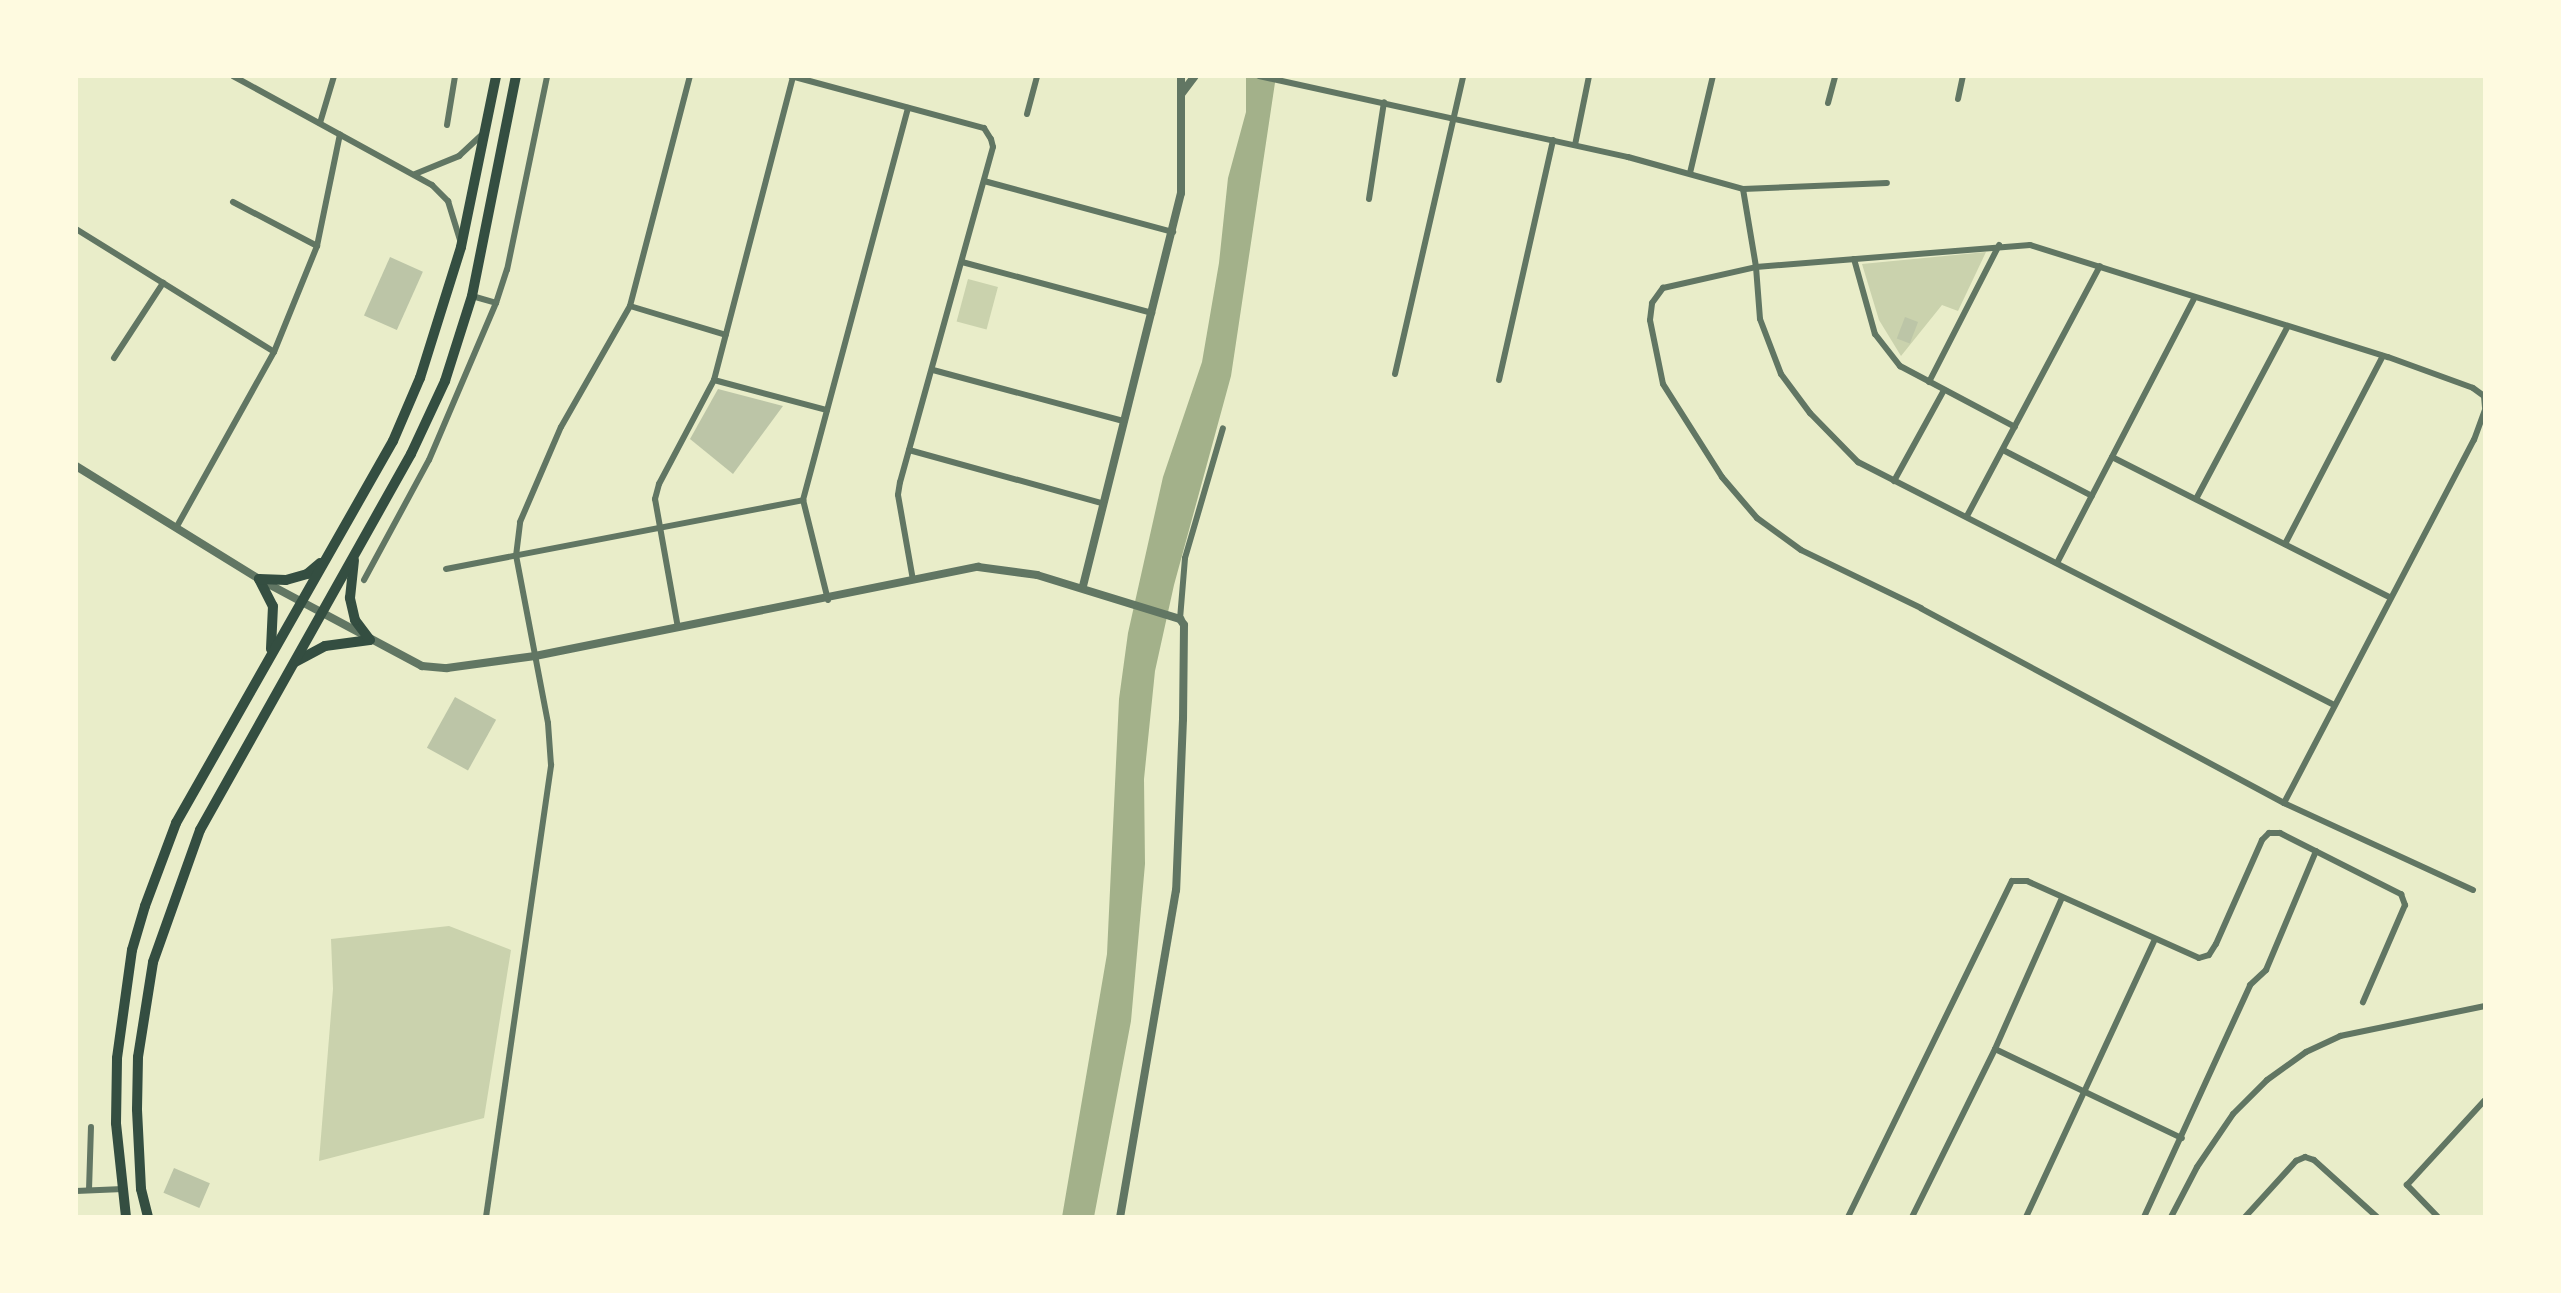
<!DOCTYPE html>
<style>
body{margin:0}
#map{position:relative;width:2561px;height:1293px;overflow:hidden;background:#e9edc9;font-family:"Work Sans",sans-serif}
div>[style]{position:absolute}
.green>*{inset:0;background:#cad2ad;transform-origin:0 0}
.water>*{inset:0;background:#a3b18a}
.building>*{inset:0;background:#bcc5a7;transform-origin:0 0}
.minor>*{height:6px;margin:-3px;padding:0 3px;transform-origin:3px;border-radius:3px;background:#617663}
.tertiary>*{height:8px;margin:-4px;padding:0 4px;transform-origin:4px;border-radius:4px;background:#617663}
.trunk>*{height:10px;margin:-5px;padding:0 5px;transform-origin:5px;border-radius:5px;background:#344e41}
span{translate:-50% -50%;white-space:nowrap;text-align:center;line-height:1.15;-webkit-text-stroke:7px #fefae0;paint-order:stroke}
.frame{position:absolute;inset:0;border:78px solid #fefae0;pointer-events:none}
</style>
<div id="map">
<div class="green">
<i style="clip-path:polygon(1986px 252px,1958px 311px,1942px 305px,1901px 356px,1879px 320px,1862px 264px)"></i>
<i style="left:968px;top:279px;width:31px;height:44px;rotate:15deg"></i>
<i style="clip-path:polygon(449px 926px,511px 950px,484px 1118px,319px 1161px,333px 989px,331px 939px)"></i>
</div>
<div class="water">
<i style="clip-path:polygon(1246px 76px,1276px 76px,1231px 376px,1174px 585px,1155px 671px,1144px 779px,1145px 864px,1131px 1021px,1094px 1217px,1062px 1217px,1107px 954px,1119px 699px,1128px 633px,1163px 477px,1202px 362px,1219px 263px,1228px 178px,1246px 112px)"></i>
</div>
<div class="building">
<i style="left:390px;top:257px;width:36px;height:64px;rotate:24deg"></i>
<i style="left:1905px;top:317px;width:14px;height:23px;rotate:21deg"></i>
<i style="clip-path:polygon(718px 389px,783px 406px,733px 474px,690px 439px)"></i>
<i style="left:455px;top:697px;width:47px;height:58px;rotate:29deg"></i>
<i style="left:174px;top:1168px;width:39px;height:27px;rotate:23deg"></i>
</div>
<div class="minor">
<i style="left:233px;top:76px;width:227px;rotate:28.7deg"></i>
<i style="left:432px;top:185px;width:23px;rotate:45deg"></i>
<i style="left:448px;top:201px;width:41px;rotate:72.9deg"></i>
<i style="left:791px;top:76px;width:200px;rotate:15.1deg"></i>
<i style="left:984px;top:128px;width:13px;rotate:58deg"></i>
<i style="left:991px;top:139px;width:8px;rotate:76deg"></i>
<i style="left:993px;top:147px;width:348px;rotate:105.5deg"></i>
<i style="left:900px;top:482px;width:13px;rotate:99deg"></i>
<i style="left:898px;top:495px;width:86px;rotate:80deg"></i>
<i style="left:1259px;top:76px;width:378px;rotate:12.4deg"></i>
<i style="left:1628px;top:157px;width:119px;rotate:15.5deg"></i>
<i style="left:1743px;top:189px;width:144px;rotate:-2.4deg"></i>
<i style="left:1958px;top:99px;width:24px;rotate:-78deg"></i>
<i style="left:1828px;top:103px;width:28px;rotate:-75deg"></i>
<i style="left:1027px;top:114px;width:39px;rotate:-75deg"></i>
<i style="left:320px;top:123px;width:49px;rotate:-73.4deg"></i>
<i style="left:447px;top:125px;width:50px;rotate:-80.7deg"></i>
<i style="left:1575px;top:145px;width:70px;rotate:-78.5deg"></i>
<i style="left:1690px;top:173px;width:100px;rotate:-76.7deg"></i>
<i style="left:415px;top:174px;width:48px;rotate:-22.2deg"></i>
<i style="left:459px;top:156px;width:33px;rotate:-43deg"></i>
<i style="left:984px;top:181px;width:196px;rotate:15.1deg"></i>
<i style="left:1743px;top:189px;width:79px;rotate:80.5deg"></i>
<i style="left:1756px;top:267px;width:52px;rotate:85.6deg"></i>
<i style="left:1760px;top:319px;width:59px;rotate:69.1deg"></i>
<i style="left:1781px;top:374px;width:49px;rotate:53.4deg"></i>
<i style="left:1810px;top:413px;width:69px;rotate:45.6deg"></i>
<i style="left:1858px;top:462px;width:534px;rotate:27.04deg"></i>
<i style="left:1369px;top:199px;width:98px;rotate:-81.2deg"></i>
<i style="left:233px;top:202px;width:95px;rotate:27.6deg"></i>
<i style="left:76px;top:229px;width:233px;rotate:31.8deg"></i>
<i style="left:1854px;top:259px;width:78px;rotate:74.4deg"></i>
<i style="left:1875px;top:334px;width:41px;rotate:52deg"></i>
<i style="left:1900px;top:366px;width:130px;rotate:27.9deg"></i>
<i style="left:962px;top:262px;width:197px;rotate:15deg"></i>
<i style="left:472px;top:296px;width:25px;rotate:16deg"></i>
<i style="left:630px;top:306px;width:100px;rotate:16.8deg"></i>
<i style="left:114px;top:358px;width:90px;rotate:-56.8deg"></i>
<i style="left:933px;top:370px;width:197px;rotate:15deg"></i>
<i style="left:1395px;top:374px;width:306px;rotate:-77.1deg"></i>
<i style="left:714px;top:380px;width:117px;rotate:14.9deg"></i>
<i style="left:1499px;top:380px;width:246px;rotate:-77.3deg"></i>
<i style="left:1929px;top:382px;width:154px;rotate:-62.9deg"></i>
<i style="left:909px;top:450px;width:199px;rotate:15.4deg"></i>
<i style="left:2003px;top:450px;width:100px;rotate:27.3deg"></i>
<i style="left:2112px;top:457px;width:310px;rotate:26.8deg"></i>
<i style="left:1894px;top:481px;width:104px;rotate:-61.2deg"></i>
<i style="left:2196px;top:499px;width:194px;rotate:-62deg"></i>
<i style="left:1967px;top:516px;width:283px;rotate:-62deg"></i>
<i style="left:176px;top:528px;width:201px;rotate:-60.9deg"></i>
<i style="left:274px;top:352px;width:114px;rotate:-67.9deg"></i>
<i style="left:317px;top:246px;width:114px;rotate:-78.4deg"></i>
<i style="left:2285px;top:544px;width:212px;rotate:-62.5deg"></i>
<i style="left:2057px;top:563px;width:297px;rotate:-62.6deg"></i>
<i style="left:446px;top:569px;width:364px;rotate:-10.9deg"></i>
<i style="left:364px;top:580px;width:136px;rotate:-61.6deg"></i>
<i style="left:429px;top:460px;width:171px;rotate:-66.9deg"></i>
<i style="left:496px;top:303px;width:35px;rotate:-72deg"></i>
<i style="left:507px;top:270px;width:198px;rotate:-78.3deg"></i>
<i style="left:828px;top:600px;width:103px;rotate:-104deg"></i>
<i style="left:803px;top:500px;width:406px;rotate:-75deg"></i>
<i style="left:1180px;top:619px;width:61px;rotate:-85.3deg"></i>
<i style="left:1185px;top:558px;width:135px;rotate:-73.7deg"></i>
<i style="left:678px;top:628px;width:131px;rotate:-100.1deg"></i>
<i style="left:655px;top:499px;width:16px;rotate:-75deg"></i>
<i style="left:659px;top:484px;width:118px;rotate:-62.1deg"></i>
<i style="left:714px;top:380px;width:314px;rotate:-75.4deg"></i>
<i style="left:2284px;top:803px;width:410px;rotate:-62.4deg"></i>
<i style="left:2474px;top:440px;width:33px;rotate:-70deg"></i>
<i style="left:2473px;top:890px;width:208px;rotate:-155.3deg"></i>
<i style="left:2284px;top:803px;width:412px;rotate:-151.8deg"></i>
<i style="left:1921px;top:608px;width:133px;rotate:-154.2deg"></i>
<i style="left:1801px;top:550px;width:54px;rotate:-144deg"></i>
<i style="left:1757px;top:518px;width:54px;rotate:-130.5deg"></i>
<i style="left:1722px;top:477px;width:110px;rotate:-122.4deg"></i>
<i style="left:1663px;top:384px;width:65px;rotate:-101.5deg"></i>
<i style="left:1650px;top:320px;width:17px;rotate:-83deg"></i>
<i style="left:1652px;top:303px;width:19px;rotate:-54deg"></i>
<i style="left:1663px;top:288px;width:95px;rotate:-12.7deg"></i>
<i style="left:1756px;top:267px;width:275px;rotate:-4.6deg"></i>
<i style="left:2030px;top:245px;width:375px;rotate:17.4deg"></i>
<i style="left:2388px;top:357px;width:90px;rotate:20deg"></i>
<i style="left:2473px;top:388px;width:14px;rotate:36deg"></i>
<i style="left:2484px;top:396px;width:11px;rotate:85deg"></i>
<i style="left:1995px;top:1049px;width:207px;rotate:25.5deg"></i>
<i style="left:89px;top:1190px;width:63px;rotate:-88.2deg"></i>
<i style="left:76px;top:1191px;width:47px;rotate:-2.4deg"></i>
<i style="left:486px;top:1217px;width:457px;rotate:-81.8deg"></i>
<i style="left:551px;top:765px;width:42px;rotate:-94.1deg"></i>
<i style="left:548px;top:723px;width:170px;rotate:-100.8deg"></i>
<i style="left:516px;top:556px;width:34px;rotate:-83deg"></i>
<i style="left:520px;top:522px;width:103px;rotate:-66.7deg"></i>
<i style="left:561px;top:427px;width:139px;rotate:-60.3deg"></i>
<i style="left:630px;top:306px;width:238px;rotate:-75.4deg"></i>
<i style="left:1848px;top:1217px;width:374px;rotate:-64deg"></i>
<i style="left:2012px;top:881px;width:15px"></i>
<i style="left:2027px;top:881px;width:188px;rotate:24.1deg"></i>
<i style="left:2199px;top:958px;width:10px;rotate:-17deg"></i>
<i style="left:2209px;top:955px;width:13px;rotate:-58deg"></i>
<i style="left:2216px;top:944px;width:114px;rotate:-66.1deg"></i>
<i style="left:2262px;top:840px;width:10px;rotate:-45deg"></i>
<i style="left:2269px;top:833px;width:11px"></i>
<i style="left:2280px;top:833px;width:136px;rotate:26.8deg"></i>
<i style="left:2401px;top:894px;width:12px;rotate:70deg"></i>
<i style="left:2405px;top:905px;width:106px;rotate:113.4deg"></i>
<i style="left:1912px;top:1217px;width:187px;rotate:-63.7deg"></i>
<i style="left:1995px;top:1049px;width:165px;rotate:-66.1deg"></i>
<i style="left:2026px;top:1217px;width:304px;rotate:-65.1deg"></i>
<i style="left:2144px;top:1217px;width:255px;rotate:-65.4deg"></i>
<i style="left:2250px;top:985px;width:22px;rotate:-43deg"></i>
<i style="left:2266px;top:970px;width:129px;rotate:-67.2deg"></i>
<i style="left:2171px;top:1217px;width:56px;rotate:-62.5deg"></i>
<i style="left:2197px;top:1167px;width:64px;rotate:-55.8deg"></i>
<i style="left:2233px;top:1114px;width:48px;rotate:-45deg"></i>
<i style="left:2267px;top:1080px;width:48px;rotate:-35.7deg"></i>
<i style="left:2306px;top:1052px;width:38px;rotate:-25deg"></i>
<i style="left:2340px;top:1036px;width:148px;rotate:-11.7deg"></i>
<i style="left:2245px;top:1217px;width:76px;rotate:-47.7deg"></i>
<i style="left:2296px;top:1161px;width:10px;rotate:-24deg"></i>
<i style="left:2305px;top:1157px;width:9px;rotate:18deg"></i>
<i style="left:2314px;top:1160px;width:85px;rotate:42.1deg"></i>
<i style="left:2438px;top:1217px;width:45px;rotate:-134.1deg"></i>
<i style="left:2407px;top:1185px;width:115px;rotate:-47.5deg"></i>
</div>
<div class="tertiary">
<i style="left:1182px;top:93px;width:21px;rotate:-53deg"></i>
<i style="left:76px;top:466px;width:215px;rotate:31.7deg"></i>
<i style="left:259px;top:579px;width:185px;rotate:28.1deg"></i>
<i style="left:422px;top:666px;width:25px;rotate:5deg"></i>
<i style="left:447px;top:668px;width:89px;rotate:-7.8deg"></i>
<i style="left:535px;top:656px;width:452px;rotate:-11.4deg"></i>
<i style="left:978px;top:567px;width:60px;rotate:7.7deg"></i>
<i style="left:1037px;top:575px;width:150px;rotate:17.1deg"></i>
<i style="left:1180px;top:619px;width:7px;rotate:56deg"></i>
<i style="left:1184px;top:625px;width:94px;rotate:90.6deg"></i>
<i style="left:1183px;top:719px;width:171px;rotate:92.3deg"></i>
<i style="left:1176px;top:890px;width:332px;rotate:99.7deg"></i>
<i style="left:1083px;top:586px;width:405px;rotate:-76deg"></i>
<i style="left:1181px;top:193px;width:117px;rotate:-90deg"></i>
</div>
<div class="trunk">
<i style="left:259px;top:579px;width:30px;rotate:63deg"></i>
<i style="left:273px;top:606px;width:43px;rotate:92.7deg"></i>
<i style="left:259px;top:579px;width:27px;rotate:2deg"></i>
<i style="left:286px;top:580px;width:22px;rotate:-16deg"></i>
<i style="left:307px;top:574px;width:17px;rotate:-40deg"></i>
<i style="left:295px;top:662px;width:34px;rotate:-28deg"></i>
<i style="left:325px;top:646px;width:45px;rotate:-7.6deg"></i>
<i style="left:370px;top:640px;width:25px;rotate:-127deg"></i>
<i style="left:355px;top:620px;width:23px;rotate:-103deg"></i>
<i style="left:350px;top:598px;width:38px;rotate:-84deg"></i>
<i style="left:126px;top:1217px;width:95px;rotate:-96.1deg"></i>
<i style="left:116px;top:1123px;width:65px;rotate:-89.1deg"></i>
<i style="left:117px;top:1058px;width:109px;rotate:-82.1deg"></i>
<i style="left:132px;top:950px;width:46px;rotate:-73.5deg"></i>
<i style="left:145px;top:906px;width:89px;rotate:-69.5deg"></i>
<i style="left:176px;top:823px;width:439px;rotate:-60.4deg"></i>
<i style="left:393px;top:441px;width:69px;rotate:-66.8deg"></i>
<i style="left:420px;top:378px;width:137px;rotate:-72.6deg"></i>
<i style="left:461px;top:247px;width:175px;rotate:-78.4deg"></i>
<i style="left:148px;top:1217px;width:29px;rotate:-104deg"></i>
<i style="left:141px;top:1189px;width:80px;rotate:-92.9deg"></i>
<i style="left:137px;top:1109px;width:52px;rotate:-88.9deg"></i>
<i style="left:138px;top:1057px;width:96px;rotate:-81deg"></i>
<i style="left:153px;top:962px;width:140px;rotate:-70.4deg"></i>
<i style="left:200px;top:830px;width:431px;rotate:-60.7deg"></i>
<i style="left:411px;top:454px;width:81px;rotate:-65deg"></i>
<i style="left:445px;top:381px;width:89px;rotate:-72.4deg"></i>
<i style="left:472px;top:296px;width:224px;rotate:-78.7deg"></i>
</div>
<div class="frame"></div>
</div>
